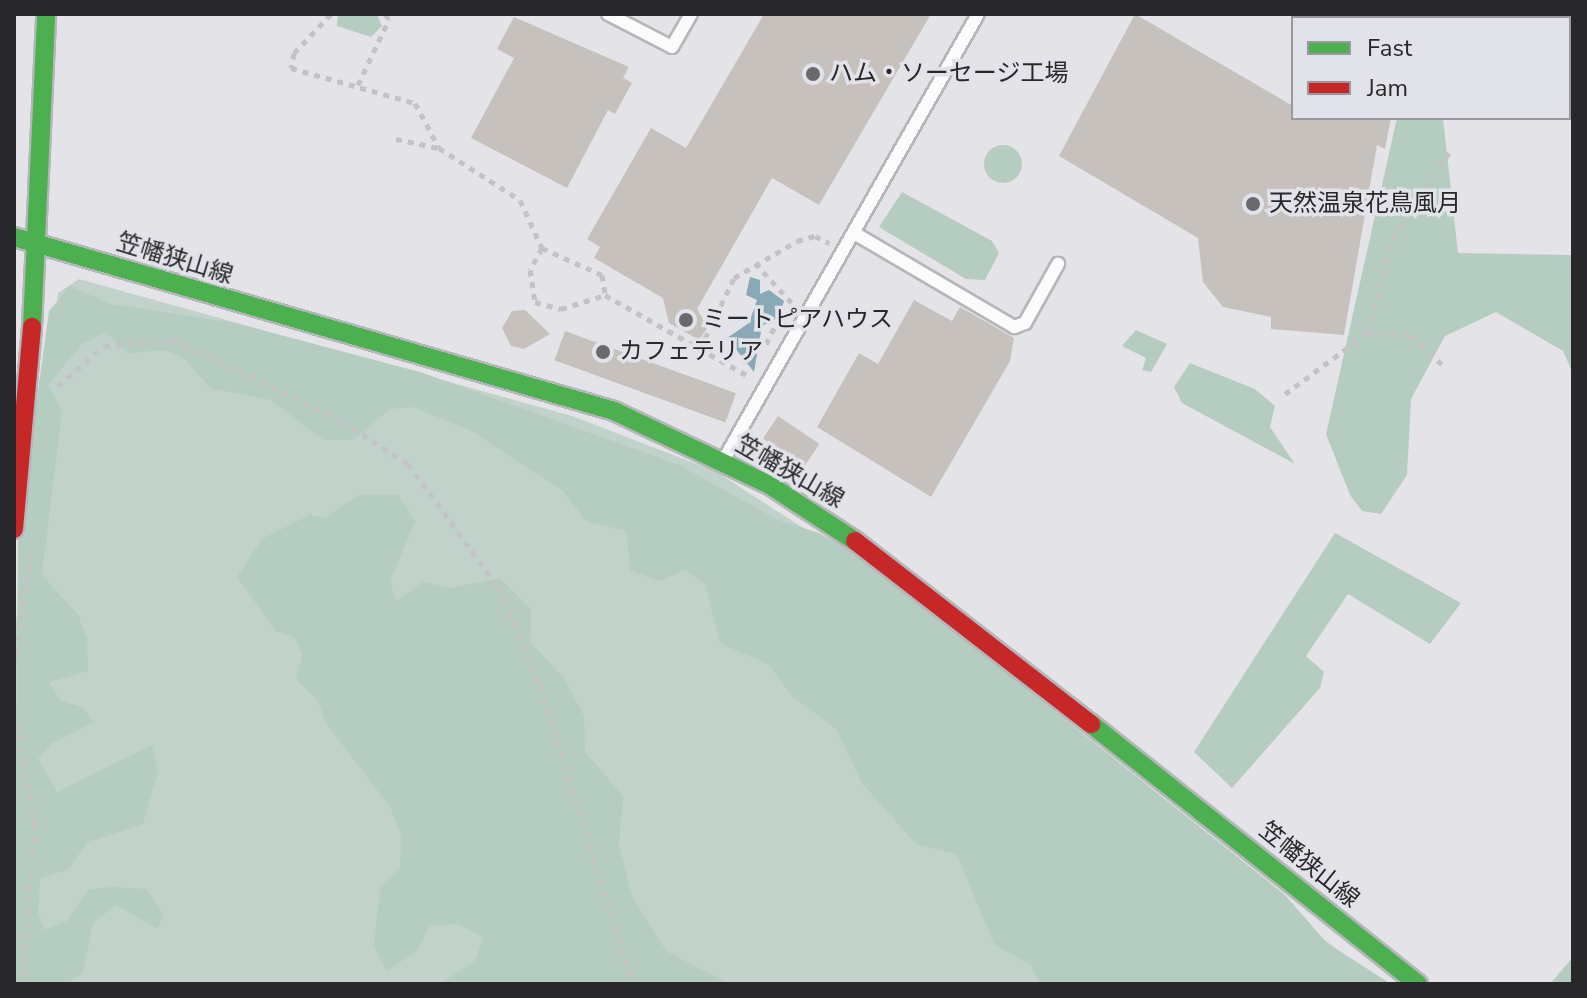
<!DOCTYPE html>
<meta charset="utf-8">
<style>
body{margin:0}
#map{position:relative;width:1587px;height:998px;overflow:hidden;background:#e4e4e8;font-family:"Nunito Sans","Noto Sans JP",sans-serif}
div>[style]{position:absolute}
.green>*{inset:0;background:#c0d2ca}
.forest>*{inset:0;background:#b5ccc0}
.round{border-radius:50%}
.water>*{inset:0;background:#88aab6}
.building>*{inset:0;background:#c7c1bd;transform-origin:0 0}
.path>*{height:5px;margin-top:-2.5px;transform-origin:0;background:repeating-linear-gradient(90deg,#c3c3c5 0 6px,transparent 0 12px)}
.roads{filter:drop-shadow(2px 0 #b5b6b9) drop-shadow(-2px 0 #b5b6b9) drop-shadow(0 2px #b5b6b9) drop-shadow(0 -2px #b5b6b9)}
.lane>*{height:12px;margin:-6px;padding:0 6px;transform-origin:6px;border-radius:6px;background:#fbfbfc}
.fast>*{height:18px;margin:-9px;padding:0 9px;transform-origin:9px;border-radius:9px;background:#4caf50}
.jam>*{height:18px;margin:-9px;padding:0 9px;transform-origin:9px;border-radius:9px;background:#c62828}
.dots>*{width:22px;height:22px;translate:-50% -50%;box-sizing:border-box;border:4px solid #e2e3ea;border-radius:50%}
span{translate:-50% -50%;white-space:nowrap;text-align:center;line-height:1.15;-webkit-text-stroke:7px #e2e3ea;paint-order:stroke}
.poi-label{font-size:24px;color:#28282b}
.left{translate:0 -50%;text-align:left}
.street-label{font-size:24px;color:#28282b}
.frame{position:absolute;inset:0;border:16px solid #28282b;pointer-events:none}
.legend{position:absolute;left:1291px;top:16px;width:280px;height:104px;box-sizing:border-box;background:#e2e3ea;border:2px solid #98989e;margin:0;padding:10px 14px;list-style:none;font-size:24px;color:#28282b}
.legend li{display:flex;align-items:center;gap:16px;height:40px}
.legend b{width:40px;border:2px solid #98989e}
</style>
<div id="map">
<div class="green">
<i style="clip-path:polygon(79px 279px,572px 416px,715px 471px,842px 553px,1380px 984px,14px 984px,14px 638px,58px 293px)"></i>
</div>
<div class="forest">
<i style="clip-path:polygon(338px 14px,377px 14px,382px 26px,371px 37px,337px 26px)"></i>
<i style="clip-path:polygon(1397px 118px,1443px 118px,1458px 253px,1573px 255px,1573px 374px,1563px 351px,1496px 312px,1445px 336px,1411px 399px,1407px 475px,1381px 514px,1362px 511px,1350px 495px,1326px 434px)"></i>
<i class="round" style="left:984px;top:145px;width:38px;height:38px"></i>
<i style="clip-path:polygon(902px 192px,992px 241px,999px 253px,985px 280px,966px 279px,879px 227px)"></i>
<i style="clip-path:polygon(70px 286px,110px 304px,235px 323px,420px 372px,679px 465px,778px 520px,819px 533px,862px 557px,1285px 895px,1327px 943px,1391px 984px,1040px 984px,1031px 965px,994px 944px,957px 854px,916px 844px,862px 783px,836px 729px,793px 697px,768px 664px,720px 643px,705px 583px,685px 570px,659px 581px,630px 570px,626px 531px,586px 521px,562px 490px,474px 432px,413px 407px,390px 409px,353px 440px,324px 440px,271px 400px,210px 388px,184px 358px,165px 350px,128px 353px,106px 332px,82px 344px,48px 385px,62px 411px,42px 575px,78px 615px,87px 637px,88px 671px,49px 682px,61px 701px,82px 707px,94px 722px,52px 743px,38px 759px,57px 792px,152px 745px,158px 772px,143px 824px,87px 842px,69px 869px,40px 879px,38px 912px,44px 930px,67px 921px,89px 889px,113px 887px,146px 889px,164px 915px,157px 928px,116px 905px,93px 923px,83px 972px,68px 984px,14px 984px,18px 536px,49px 311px)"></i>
<i style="clip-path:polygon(1136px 330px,1167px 344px,1151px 372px,1142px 370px,1146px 358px,1122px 346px)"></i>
<i style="clip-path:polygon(1190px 363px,1255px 389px,1275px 406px,1270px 427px,1295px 464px,1182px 403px,1174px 387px)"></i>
<i style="clip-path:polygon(359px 495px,398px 495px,415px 521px,390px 581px,396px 602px,423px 582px,451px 588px,500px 578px,532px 611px,530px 642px,564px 678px,584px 716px,585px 752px,623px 796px,619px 844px,632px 896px,666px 951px,729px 984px,439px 984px,475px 961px,483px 937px,459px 924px,430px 926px,416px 952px,386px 971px,374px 946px,380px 889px,400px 869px,401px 835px,390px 807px,325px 722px,318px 701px,296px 679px,302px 656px,296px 638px,276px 631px,237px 577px,262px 539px,310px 515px,324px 518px)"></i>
<i style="clip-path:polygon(1335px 533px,1461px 603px,1430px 644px,1348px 594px,1306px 656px,1324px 672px,1320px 688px,1232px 788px,1194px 752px)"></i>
<i style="clip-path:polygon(1573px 957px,1573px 984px,1550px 984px)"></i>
</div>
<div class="water">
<i style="clip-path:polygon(750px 277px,760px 280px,760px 294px,769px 290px,784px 301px,779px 317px,762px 326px,754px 372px,727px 338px,749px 323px,757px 300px,746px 295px)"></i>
</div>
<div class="building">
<i style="clip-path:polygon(764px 14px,931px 14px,819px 205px,772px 178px,697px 309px,708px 327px,699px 340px,669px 323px,663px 298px,594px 258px,600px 247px,587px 239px,651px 128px,686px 148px)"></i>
<i style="clip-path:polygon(1135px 14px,1293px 106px,1293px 118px,1391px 118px,1385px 149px,1377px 145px,1344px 335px,1271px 329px,1271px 317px,1223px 307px,1203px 282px,1198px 238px,1059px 156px)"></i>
<i style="clip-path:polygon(514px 17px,629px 67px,623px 78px,632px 83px,615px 114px,608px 110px,567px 188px,471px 138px,514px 58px,497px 49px)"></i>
<i style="clip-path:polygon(914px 300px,952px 321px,960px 307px,1014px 338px,1010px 361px,931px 497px,817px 427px,859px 353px,878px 364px)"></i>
<i style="clip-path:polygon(525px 310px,550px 334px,524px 349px,511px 346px,502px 328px,512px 311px)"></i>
<i style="left:565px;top:331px;width:182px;height:31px;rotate:20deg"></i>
<i style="left:778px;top:416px;width:50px;height:27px;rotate:34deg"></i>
</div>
<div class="path">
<i style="left:331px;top:14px;width:54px;rotate:133.5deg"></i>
<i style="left:294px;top:53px;width:15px;rotate:101deg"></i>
<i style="left:291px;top:68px;width:129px;rotate:15.8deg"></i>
<i style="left:415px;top:103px;width:51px;rotate:61.9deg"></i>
<i style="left:439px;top:148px;width:96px;rotate:32.7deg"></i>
<i style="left:520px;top:200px;width:53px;rotate:65.4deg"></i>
<i style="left:542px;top:248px;width:66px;rotate:24.2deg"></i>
<i style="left:602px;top:275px;width:20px;rotate:81deg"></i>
<i style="left:605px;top:295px;width:167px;rotate:29.5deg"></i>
<i style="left:358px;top:85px;width:73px;rotate:-64.8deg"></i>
<i style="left:389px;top:19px;width:6px;rotate:-129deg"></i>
<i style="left:396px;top:139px;width:43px;rotate:12.1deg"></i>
<i style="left:542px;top:248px;width:25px;rotate:119deg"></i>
<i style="left:530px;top:270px;width:32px;rotate:81deg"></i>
<i style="left:535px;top:302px;width:27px;rotate:15deg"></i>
<i style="left:561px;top:309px;width:46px;rotate:-17.7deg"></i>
<i style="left:755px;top:263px;width:56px;rotate:47.2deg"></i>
<i style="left:1367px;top:333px;width:44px;rotate:3.9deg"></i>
<i style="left:1411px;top:336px;width:46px;rotate:42.4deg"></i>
<i style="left:766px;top:344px;width:20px;rotate:-63deg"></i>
<i style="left:700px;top:349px;width:79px;rotate:-64.4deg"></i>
<i style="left:734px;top:278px;width:73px;rotate:-30.4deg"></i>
<i style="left:797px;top:241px;width:19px;rotate:-16deg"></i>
<i style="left:815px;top:236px;width:16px;rotate:27deg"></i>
<i style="left:58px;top:386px;width:61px;rotate:-41deg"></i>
<i style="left:104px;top:346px;width:69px;rotate:-5deg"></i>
<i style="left:173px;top:340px;width:187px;rotate:25.6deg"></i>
<i style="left:342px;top:421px;width:79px;rotate:33.1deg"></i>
<i style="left:408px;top:464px;width:154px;rotate:53.7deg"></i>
<i style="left:499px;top:588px;width:104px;rotate:66.9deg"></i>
<i style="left:540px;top:684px;width:314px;rotate:72.8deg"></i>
<i style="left:1285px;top:394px;width:102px;rotate:-36.6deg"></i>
<i style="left:1367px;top:333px;width:98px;rotate:-74.7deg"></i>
<i style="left:1393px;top:238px;width:108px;rotate:-56.8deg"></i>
<i style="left:14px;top:665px;width:110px;rotate:-81.6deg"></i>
<i style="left:14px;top:712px;width:115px;rotate:79.5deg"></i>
<i style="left:35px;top:825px;width:160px;rotate:94.7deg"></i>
</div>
<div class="roads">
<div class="lane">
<i style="left:608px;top:14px;width:72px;rotate:27.3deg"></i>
<i style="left:672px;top:47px;width:38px;rotate:-60deg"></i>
<i style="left:854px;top:233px;width:186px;rotate:30.4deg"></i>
<i style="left:1014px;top:327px;width:12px;rotate:-20deg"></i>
<i style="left:1025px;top:323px;width:68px;rotate:-60.8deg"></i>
<i style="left:724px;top:459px;width:512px;rotate:-60.28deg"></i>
</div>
<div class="fast">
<i style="left:14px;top:237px;width:625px;rotate:16.17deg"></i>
<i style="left:614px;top:411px;width:170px;rotate:25.4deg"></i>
<i style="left:768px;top:484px;width:104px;rotate:33.2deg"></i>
<i style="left:32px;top:327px;width:313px;rotate:-87.4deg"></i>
<i style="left:1091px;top:724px;width:418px;rotate:38.5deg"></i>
</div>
<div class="jam">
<i style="left:14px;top:529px;width:203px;rotate:-84.9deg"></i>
<i style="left:855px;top:541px;width:299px;rotate:37.8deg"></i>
</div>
</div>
<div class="dots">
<i style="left:813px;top:74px;background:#6a6a6d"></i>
<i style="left:1253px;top:204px;background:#6a6a6d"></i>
<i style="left:686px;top:320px;background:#6a6a6d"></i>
<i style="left:603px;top:352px;background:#6a6a6d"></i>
</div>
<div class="poi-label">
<span class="left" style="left:829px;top:74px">ハム・ソーセージ工場</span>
<span class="left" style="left:1269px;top:204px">天然温泉花鳥風月</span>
<span class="left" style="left:702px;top:320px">ミートピアハウス</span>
<span class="left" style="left:619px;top:352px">カフェテリア</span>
</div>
<div class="street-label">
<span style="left:175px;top:259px;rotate:17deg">笠幡狭山線</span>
<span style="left:790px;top:472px;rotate:30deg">笠幡狭山線</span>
<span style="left:1309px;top:865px;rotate:39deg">笠幡狭山線</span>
</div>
<div class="frame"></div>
<ul class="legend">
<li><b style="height:10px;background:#4caf50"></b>Fast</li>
<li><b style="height:10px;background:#c62828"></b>Jam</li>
</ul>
</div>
